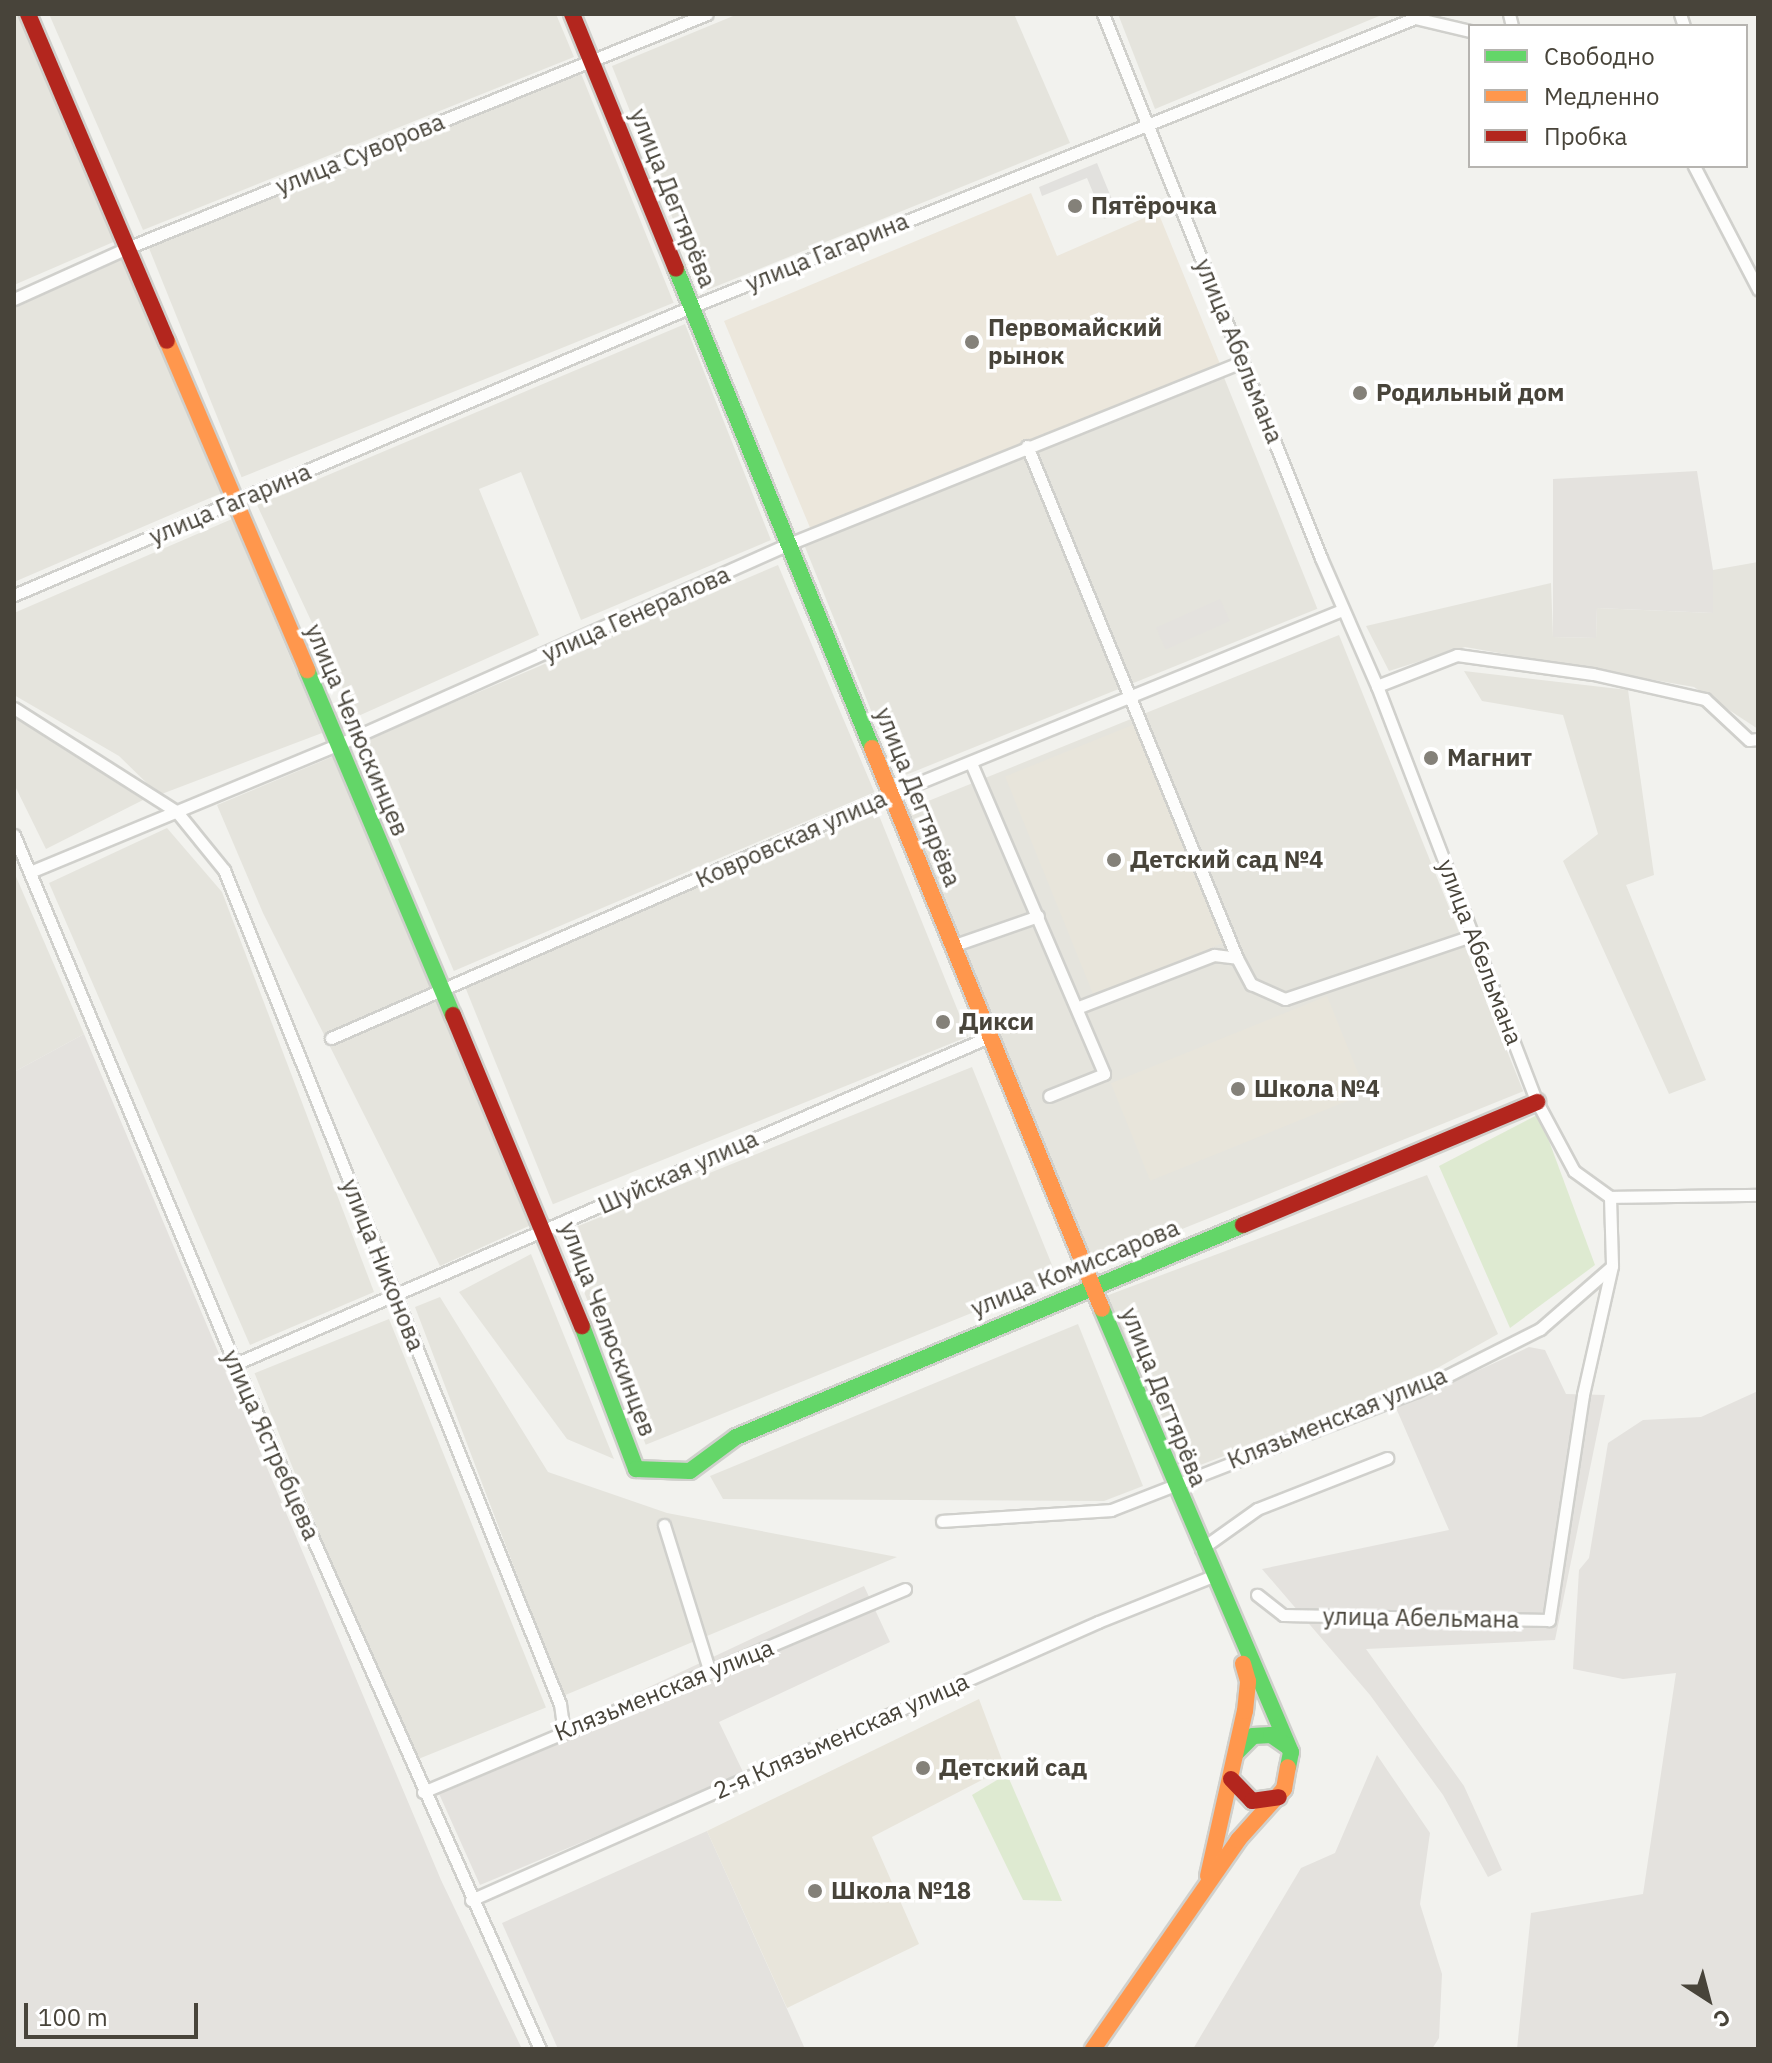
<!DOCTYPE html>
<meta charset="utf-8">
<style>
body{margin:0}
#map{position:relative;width:1772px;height:2063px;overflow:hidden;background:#f2f2ee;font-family:"IBM Plex Sans",sans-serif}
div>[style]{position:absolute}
.residential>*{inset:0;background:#e5e4dd;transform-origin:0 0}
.commercial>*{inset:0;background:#ece7dc}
.industrial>*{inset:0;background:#e4e2de;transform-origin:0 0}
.education>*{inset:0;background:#e8e5db;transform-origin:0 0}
.green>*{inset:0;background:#deead1}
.parking>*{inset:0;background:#e2e1de}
.roads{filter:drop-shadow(2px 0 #d0d0cc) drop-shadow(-2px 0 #d0d0cc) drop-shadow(0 2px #d0d0cc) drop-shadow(0 -2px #d0d0cc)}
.street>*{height:11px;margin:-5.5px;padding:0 5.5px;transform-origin:5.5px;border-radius:5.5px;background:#fdfdfc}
.fast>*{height:16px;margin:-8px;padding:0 8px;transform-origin:8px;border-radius:8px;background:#63d668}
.slow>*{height:16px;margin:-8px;padding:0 8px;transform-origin:8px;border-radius:8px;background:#ff974d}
.jam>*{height:16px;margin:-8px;padding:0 8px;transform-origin:8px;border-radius:8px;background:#b3261e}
.dots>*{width:22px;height:22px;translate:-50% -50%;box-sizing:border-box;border:4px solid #fff;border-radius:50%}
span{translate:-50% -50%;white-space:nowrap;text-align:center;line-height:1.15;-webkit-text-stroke:7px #fff;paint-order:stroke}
.street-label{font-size:24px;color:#48443a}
.poi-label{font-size:24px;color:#48443a;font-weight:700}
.left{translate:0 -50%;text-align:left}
.frame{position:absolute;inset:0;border:16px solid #48443a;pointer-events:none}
.legend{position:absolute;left:1468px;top:24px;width:280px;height:144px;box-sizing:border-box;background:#fff;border:2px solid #b6b4b0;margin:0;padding:10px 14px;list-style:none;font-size:24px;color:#48443a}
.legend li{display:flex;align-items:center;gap:16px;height:40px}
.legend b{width:40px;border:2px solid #b6b4b0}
.north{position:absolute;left:1668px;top:1959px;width:80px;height:80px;-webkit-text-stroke:6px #fff;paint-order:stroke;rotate:144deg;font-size:22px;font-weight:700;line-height:32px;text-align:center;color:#48443a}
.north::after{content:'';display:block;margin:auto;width:28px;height:36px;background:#48443a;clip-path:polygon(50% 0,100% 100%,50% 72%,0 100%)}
.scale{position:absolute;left:24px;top:2003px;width:174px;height:36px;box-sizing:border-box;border:4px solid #48443a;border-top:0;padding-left:10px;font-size:24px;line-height:28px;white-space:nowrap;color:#48443a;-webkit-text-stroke:6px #fff;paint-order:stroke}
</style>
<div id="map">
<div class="residential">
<i style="clip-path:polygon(14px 14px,22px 14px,118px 240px,14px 285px)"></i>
<i style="clip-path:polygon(49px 14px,556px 14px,574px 57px,143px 230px)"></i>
<i style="clip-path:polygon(738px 14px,1014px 14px,1070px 143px,702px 292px,612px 66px)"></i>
<i style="clip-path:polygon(1118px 14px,1384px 14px,1155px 109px)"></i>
<i style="left:580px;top:71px;width:250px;height:466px;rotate:68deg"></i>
<i style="clip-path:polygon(124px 257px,224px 492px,14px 582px,14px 306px)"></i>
<i style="clip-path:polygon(685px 324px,771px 540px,581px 620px,521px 472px,479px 489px,539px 635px,356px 717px,257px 505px)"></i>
<i style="left:1223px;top:375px;width:252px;height:452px;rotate:68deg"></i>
<i style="clip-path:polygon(232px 519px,322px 733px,159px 795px,119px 756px,14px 695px,14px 613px)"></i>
<i style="clip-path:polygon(1758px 562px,1758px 729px,1694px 687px,1465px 647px,1389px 671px,1366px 626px,1551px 583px,1553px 637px,1596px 638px,1597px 608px,1712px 613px,1713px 570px)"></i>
<i style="left:778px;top:565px;width:247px;height:457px;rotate:67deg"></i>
<i style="left:1339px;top:635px;width:492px;height:465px;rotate:68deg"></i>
<i style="clip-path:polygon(1464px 671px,1628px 690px,1654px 875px,1626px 885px,1706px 1080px,1669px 1094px,1563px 861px,1598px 834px,1563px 715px,1482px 701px)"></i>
<i style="clip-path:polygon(14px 716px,143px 800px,46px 849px,14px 784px)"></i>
<i style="clip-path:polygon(334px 756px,531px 1225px,440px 1266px,263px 913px,217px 805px)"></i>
<i style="left:878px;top:813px;width:241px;height:448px;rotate:68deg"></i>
<i style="clip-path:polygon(167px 828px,222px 892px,374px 1292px,250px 1345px,49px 883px)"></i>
<i style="clip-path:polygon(14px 872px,84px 1034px,14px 1072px)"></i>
<i style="left:972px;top:1067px;width:228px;height:444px;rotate:68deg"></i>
<i style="clip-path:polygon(1427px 1175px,1498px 1334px,1400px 1389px,1187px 1470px,1106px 1296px)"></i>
<i style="clip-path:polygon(531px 1254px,614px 1459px,567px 1439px,459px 1292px)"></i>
<i style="clip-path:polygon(440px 1297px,548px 1472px,667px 1513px,897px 1557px,563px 1696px,415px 1307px)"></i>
<i style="left:389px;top:1319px;width:419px;height:145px;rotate:68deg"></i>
<i style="clip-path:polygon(1078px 1324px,1143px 1486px,1104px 1501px,723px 1499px,710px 1476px)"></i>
</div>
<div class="commercial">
<i style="clip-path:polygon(1031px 193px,1057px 256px,1158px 212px,1220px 364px,811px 530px,724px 321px)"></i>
</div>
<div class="industrial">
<i style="clip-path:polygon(1697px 471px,1713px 570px,1713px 613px,1597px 608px,1596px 638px,1553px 637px,1553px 479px)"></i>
<i style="left:1220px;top:599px;width:24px;height:70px;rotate:66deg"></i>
<i style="clip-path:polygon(84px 1034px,441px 1880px,522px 2049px,14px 2049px,14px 1072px)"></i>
<i style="clip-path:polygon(1529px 1347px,1545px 1350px,1566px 1394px,1605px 1395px,1555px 1640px,1366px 1649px,1464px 1786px,1502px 1870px,1488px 1877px,1443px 1795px,1370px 1695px,1262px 1569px,1449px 1530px,1396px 1408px)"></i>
<i style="clip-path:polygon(1758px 1391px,1758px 2049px,1517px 2049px,1531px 1913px,1643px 1894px,1676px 1673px,1623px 1679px,1573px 1669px,1579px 1570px,1589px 1558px,1608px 1443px,1643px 1420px,1701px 1417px)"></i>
<i style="clip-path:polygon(864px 1586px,890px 1642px,719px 1722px,744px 1774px,480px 1885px,436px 1787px)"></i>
<i style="clip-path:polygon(1377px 1755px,1430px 1833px,1420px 1904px,1442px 1974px,1439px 2038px,1432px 2049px,1193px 2049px,1301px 1868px,1335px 1853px)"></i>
<i style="clip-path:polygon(707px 1831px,805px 2049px,558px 2049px,502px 1923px)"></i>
</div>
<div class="education">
<i style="left:1135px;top:724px;width:236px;height:140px;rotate:68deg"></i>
<i style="left:1327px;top:996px;width:105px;height:233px;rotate:68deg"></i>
<i style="clip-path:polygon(979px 1699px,1005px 1768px,872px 1837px,919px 1944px,787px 2008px,707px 1831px)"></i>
</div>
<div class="green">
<i style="clip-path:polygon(1539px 1114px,1595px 1265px,1510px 1328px,1439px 1166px)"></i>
<i style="clip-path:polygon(1007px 1774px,1062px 1901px,1023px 1900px,972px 1795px)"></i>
</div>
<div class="parking">
<i style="clip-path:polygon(1097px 163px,1118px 214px,1104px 219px,1087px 178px,1042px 196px,1039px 187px)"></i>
</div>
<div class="roads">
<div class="street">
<i style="left:1103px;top:14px;width:586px;rotate:68.16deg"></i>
<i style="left:1321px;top:558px;width:140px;rotate:66.4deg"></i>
<i style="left:1377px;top:686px;width:446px;rotate:69deg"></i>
<i style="left:1537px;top:1102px;width:78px;rotate:61.8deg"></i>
<i style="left:1574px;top:1171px;width:44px;rotate:35.8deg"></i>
<i style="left:1610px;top:1197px;width:69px;rotate:88.3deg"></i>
<i style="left:1612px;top:1266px;width:132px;rotate:102.7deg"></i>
<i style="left:1583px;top:1395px;width:228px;rotate:98.6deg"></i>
<i style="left:1549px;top:1620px;width:266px;rotate:-178.9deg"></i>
<i style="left:1283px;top:1615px;width:33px;rotate:-142deg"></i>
<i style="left:1509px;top:14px;width:12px;rotate:76deg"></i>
<i style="left:1680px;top:14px;width:13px;rotate:72deg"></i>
<i style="left:1694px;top:166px;width:139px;rotate:62.5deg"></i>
<i style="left:14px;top:299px;width:124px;rotate:-24.3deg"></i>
<i style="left:127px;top:248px;width:625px;rotate:-21.97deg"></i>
<i style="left:1027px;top:446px;width:553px;rotate:67.7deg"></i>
<i style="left:14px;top:595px;width:736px;rotate:-23.05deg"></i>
<i style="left:691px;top:307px;width:780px;rotate:-21.76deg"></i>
<i style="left:1415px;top:18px;width:57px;rotate:13.3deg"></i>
<i style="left:1377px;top:686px;width:86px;rotate:-21.2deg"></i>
<i style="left:1457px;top:655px;width:137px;rotate:8deg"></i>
<i style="left:1593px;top:674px;width:115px;rotate:12.6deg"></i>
<i style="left:1705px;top:699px;width:60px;rotate:43deg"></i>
<i style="left:1749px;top:740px;width:9px;rotate:-6deg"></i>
<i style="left:14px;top:708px;width:193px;rotate:32.5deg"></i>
<i style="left:177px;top:812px;width:75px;rotate:51deg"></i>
<i style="left:224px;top:870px;width:899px;rotate:68.06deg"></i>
<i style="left:560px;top:1704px;width:27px;rotate:82deg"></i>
<i style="left:971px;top:763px;width:338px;rotate:66.8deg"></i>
<i style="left:1104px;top:1074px;width:59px;rotate:158.2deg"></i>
<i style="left:14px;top:835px;width:573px;rotate:67.33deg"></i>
<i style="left:235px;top:1364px;width:750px;rotate:66deg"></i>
<i style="left:30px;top:872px;width:332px;rotate:-22.5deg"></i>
<i style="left:337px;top:745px;width:497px;rotate:-24deg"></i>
<i style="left:791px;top:543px;width:487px;rotate:-21.9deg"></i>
<i style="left:952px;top:946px;width:91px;rotate:-19.2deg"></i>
<i style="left:1079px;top:1007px;width:145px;rotate:-21.1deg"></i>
<i style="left:1214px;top:955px;width:23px;rotate:7deg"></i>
<i style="left:1237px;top:958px;width:30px;rotate:62deg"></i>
<i style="left:1251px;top:984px;width:37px;rotate:24deg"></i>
<i style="left:1285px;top:999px;width:200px;rotate:-18.7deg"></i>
<i style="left:331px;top:1038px;width:611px;rotate:-23.54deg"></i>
<i style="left:891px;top:794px;width:488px;rotate:-22.2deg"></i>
<i style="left:1610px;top:1197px;width:148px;rotate:-0.8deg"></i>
<i style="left:235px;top:1364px;width:822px;rotate:-23.45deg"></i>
<i style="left:942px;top:1521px;width:169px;rotate:-3.7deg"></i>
<i style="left:1111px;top:1510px;width:328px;rotate:-21.3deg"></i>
<i style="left:1417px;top:1391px;width:138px;rotate:-26.8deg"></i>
<i style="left:1540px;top:1329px;width:94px;rotate:-41.1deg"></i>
<i style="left:664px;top:1525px;width:155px;rotate:72.7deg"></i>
<i style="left:1201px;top:1549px;width:69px;rotate:-35.5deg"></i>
<i style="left:1257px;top:1509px;width:140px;rotate:-21.4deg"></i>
<i style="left:423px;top:1792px;width:523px;rotate:-22.84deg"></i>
<i style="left:471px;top:1900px;width:686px;rotate:-23.91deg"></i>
<i style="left:1098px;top:1622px;width:124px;rotate:-21.8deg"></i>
</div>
<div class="fast">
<i style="left:676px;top:269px;width:518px;rotate:67.75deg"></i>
<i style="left:307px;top:670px;width:375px;rotate:67.1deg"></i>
<i style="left:1102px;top:1309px;width:482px;rotate:66.9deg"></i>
<i style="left:1291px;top:1752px;width:15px;rotate:101deg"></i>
<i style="left:582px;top:1326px;width:153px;rotate:69.3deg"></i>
<i style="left:636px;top:1469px;width:54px;rotate:2.1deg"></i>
<i style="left:690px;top:1471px;width:57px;rotate:-36.5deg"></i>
<i style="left:736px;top:1437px;width:550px;rotate:-22.69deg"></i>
<i style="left:1236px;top:1753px;width:24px;rotate:-45deg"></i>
<i style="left:1253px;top:1736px;width:18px;rotate:-3deg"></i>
<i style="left:1271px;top:1735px;width:21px;rotate:35deg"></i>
</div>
<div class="slow">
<i style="left:167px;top:341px;width:358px;rotate:66.9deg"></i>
<i style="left:872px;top:748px;width:606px;rotate:67.71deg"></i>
<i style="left:1208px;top:1876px;width:169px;rotate:-77.4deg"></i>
<i style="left:1245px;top:1711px;width:30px;rotate:-84deg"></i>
<i style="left:1248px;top:1681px;width:18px;rotate:-106deg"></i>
<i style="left:1093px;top:2049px;width:254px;rotate:-55.2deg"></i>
<i style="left:1238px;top:1840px;width:69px;rotate:-48deg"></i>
<i style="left:1284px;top:1789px;width:22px;rotate:-80deg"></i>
</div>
<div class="jam">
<i style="left:28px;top:14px;width:355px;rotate:67deg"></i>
<i style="left:572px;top:14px;width:275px;rotate:67.8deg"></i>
<i style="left:453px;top:1015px;width:337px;rotate:67.5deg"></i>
<i style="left:1243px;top:1225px;width:319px;rotate:-22.7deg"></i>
<i style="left:1231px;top:1779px;width:30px;rotate:46deg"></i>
<i style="left:1252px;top:1801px;width:27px;rotate:-8deg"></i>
</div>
</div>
<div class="dots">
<i style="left:1075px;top:206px;background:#848179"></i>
<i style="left:972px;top:342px;background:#848179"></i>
<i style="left:1360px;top:393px;background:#848179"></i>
<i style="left:1431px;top:758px;background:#848179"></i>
<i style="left:1114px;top:860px;background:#848179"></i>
<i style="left:943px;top:1022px;background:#848179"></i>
<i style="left:1238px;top:1089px;background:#848179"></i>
<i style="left:923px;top:1768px;background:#848179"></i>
<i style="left:815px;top:1891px;background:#848179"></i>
</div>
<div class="street-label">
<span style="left:360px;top:154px;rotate:-22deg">улица Суворова</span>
<span style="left:673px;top:198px;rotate:68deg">улица Дегтярёва</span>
<span style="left:827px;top:252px;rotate:-22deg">улица Гагарина</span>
<span style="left:1239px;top:351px;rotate:68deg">улица Абельмана</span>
<span style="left:230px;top:504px;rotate:-23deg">улица Гагарина</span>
<span style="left:636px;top:614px;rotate:-24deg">улица Генералова</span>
<span style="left:357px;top:730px;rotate:67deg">улица Челюскинцев</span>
<span style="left:918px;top:797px;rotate:68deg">улица Дегтярёва</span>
<span style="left:791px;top:839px;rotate:-24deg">Ковровская улица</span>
<span style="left:1480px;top:952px;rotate:69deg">улица Абельмана</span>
<span style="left:678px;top:1172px;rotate:-24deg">Шуйская улица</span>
<span style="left:383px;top:1265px;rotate:68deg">улица Никонова</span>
<span style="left:1075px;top:1268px;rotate:-22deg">улица Комиссарова</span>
<span style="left:608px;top:1329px;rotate:69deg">улица Челюскинцев</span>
<span style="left:1164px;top:1397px;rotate:68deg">улица Дегтярёва</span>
<span style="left:1337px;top:1418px;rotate:-22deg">Клязьменская улица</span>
<span style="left:271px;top:1445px;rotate:66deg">улица Ястребцева</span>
<span style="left:1421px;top:1618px;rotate:1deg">улица Абельмана</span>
<span style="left:664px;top:1690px;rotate:-22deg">Клязьменская улица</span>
<span style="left:841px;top:1736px;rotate:-24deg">2-я Клязьменская улица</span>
</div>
<div class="poi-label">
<span class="left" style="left:1091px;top:206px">Пятёрочка</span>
<span class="left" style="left:988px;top:342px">Первомайский<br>рынок</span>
<span class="left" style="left:1376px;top:393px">Родильный дом</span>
<span class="left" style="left:1447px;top:758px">Магнит</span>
<span class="left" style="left:1130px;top:860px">Детский сад №4</span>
<span class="left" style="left:959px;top:1022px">Дикси</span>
<span class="left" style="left:1254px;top:1089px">Школа №4</span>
<span class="left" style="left:939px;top:1768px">Детский сад</span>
<span class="left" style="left:831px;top:1891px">Школа №18</span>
</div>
<div class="frame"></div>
<ul class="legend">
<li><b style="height:10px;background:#63d668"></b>Свободно</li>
<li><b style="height:10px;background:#ff974d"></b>Медленно</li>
<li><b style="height:10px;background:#b3261e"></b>Пробка</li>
</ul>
<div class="north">С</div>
<div class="scale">100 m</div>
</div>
